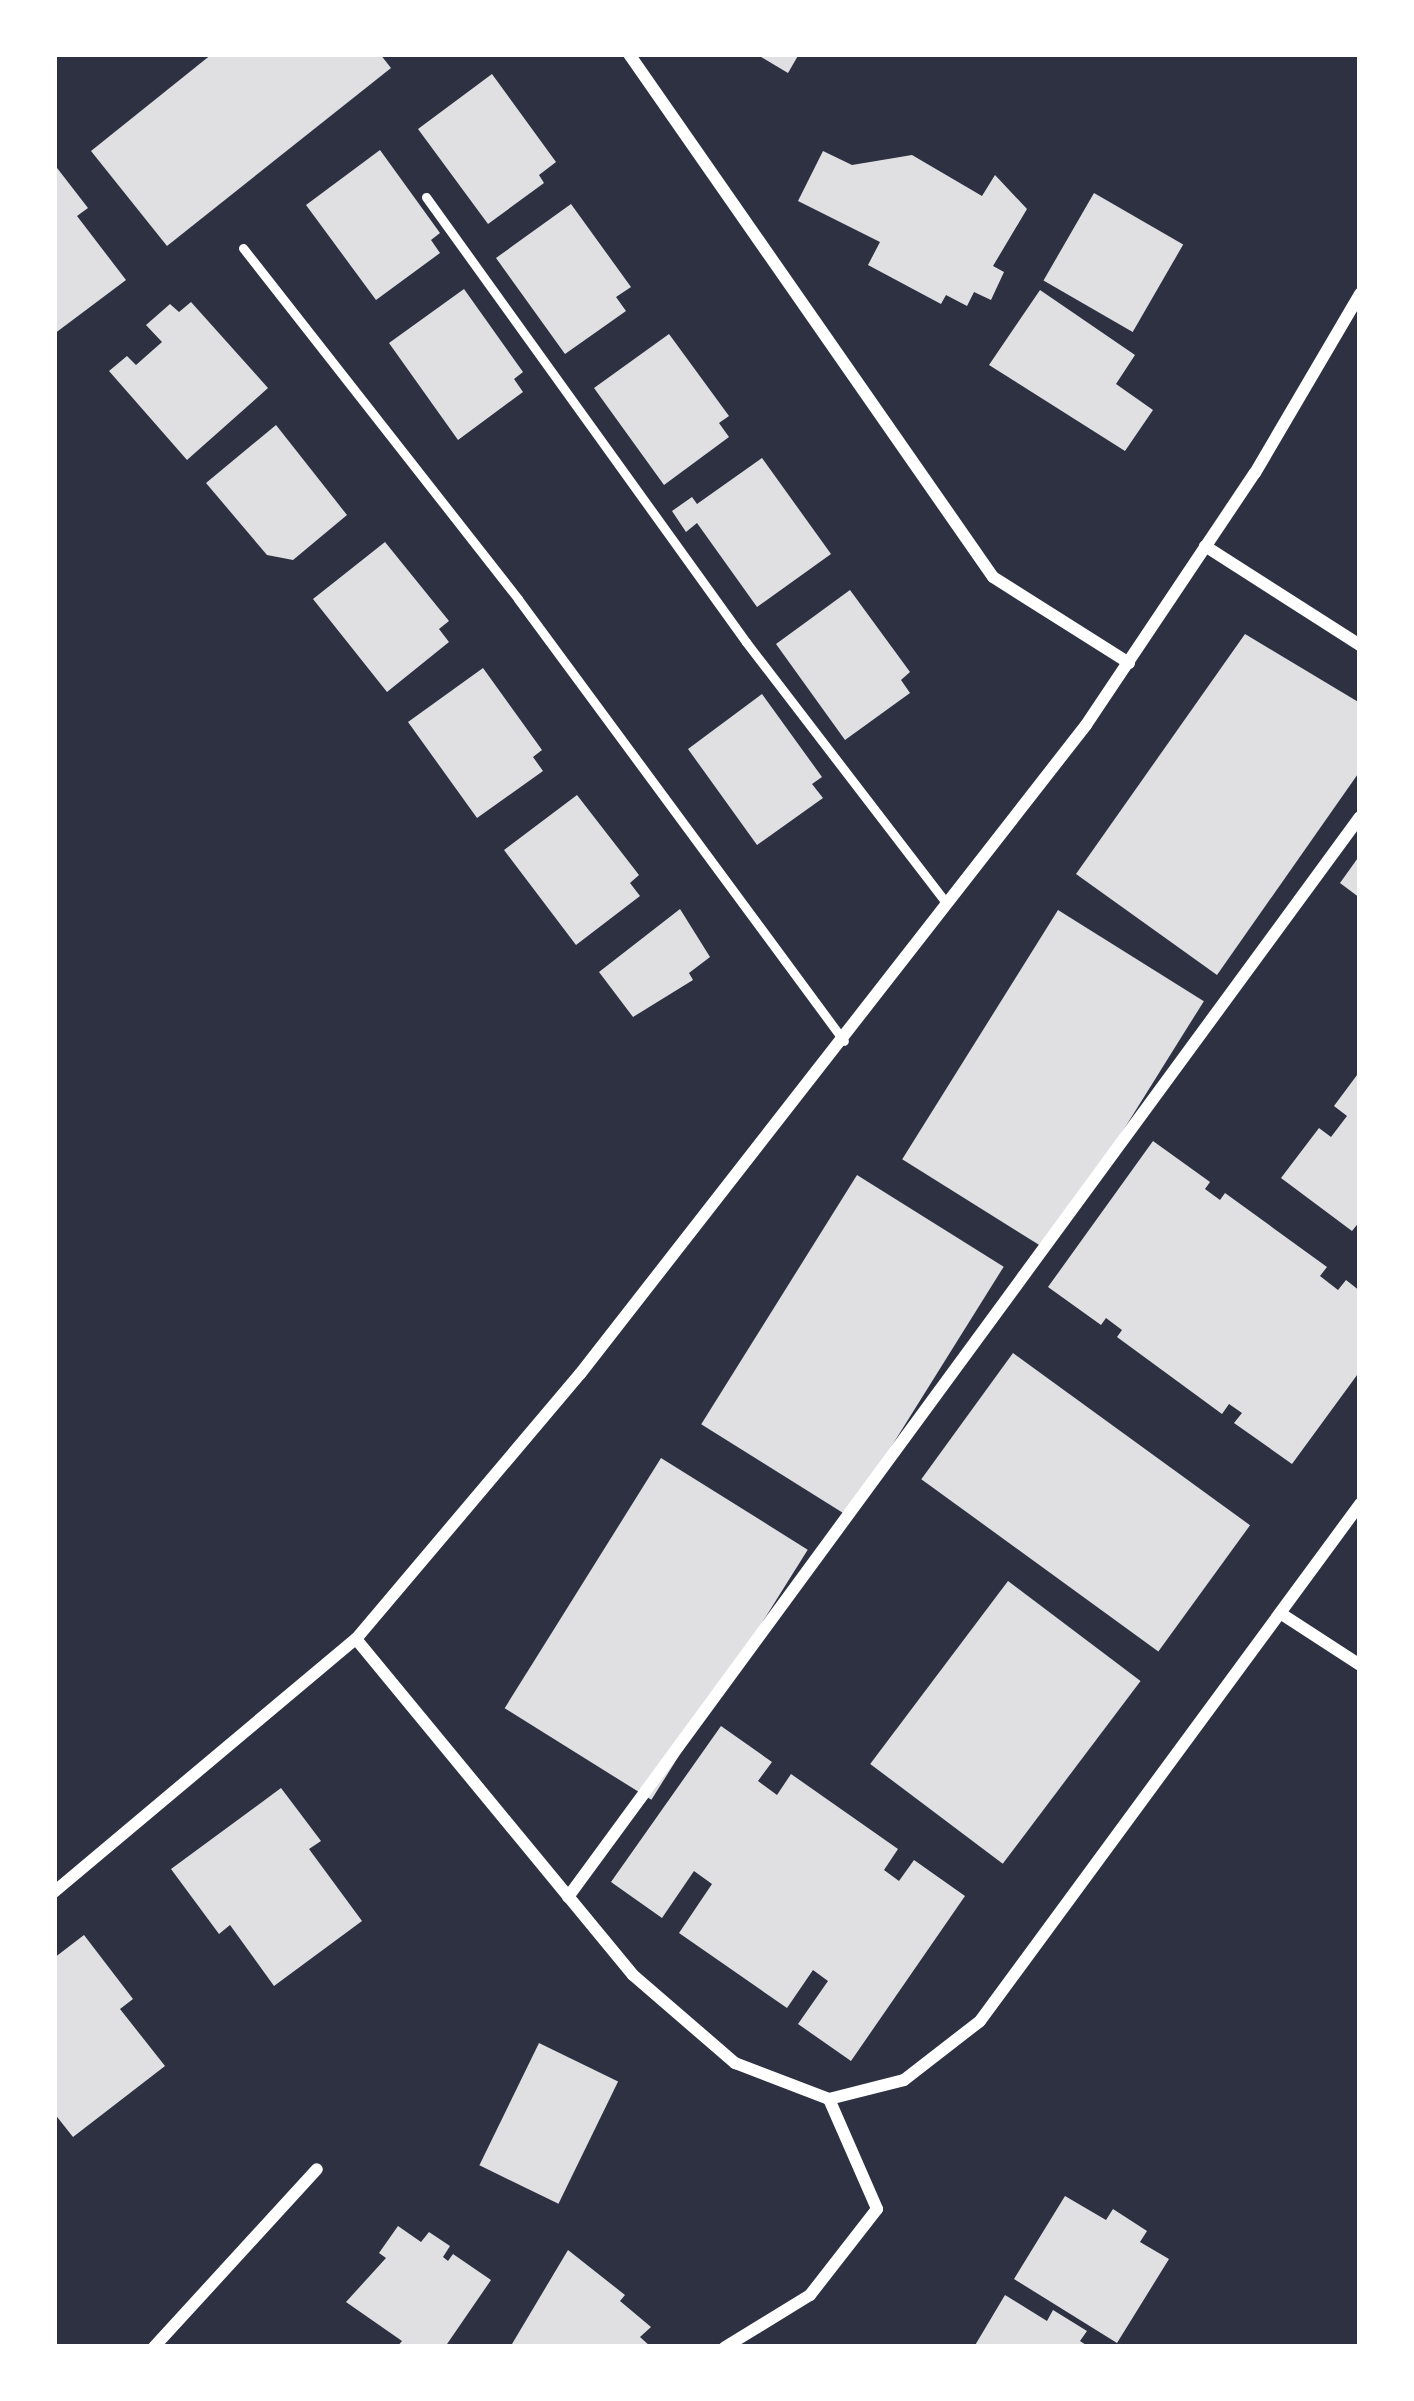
<!DOCTYPE html>
<style>
body{margin:0}
#map{position:relative;width:1414px;height:2401px;overflow:hidden;background:#2d3142;font-family:Signika,sans-serif}
div>[style]{position:absolute}
.building>*{inset:0;background:#e0e0e3;transform-origin:0 0}
.service>*{height:9px;margin:-4.5px;padding:0 4.5px;transform-origin:4.5px;border-radius:4.5px;background:#fff}
.minor>*{height:12px;margin:-6px;padding:0 6px;transform-origin:6px;border-radius:6px;background:#fff}
span{translate:-50% -50%;white-space:nowrap;text-align:center;line-height:1.15;-webkit-text-stroke:10px #fff;paint-order:stroke}
.frame{position:absolute;inset:0;border:57px solid #fff;pointer-events:none}
</style>
<div id="map">
<div class="building">
<i style="clip-path:polygon(212px 54px,380px 54px,391px 68px,167px 246px,91px 151px)"></i>
<i style="clip-path:polygon(756px 54px,799px 54px,788px 73px)"></i>
<i style="clip-path:polygon(492px 74px,556px 162px,539px 175px,544px 183px,488px 224px,418px 129px)"></i>
<i style="clip-path:polygon(380px 150px,440px 233px,431px 240px,440px 253px,376px 300px,306px 205px)"></i>
<i style="clip-path:polygon(823px 151px,852px 165px,912px 155px,982px 196px,995px 175px,1027px 209px,993px 266px,1004px 272px,991px 300px,974px 292px,967px 306px,946px 295px,941px 304px,868px 265px,880px 242px,798px 201px)"></i>
<i style="clip-path:polygon(54px 164px,88px 208px,77px 216px,126px 280px,54px 334px)"></i>
<i style="left:1094px;top:193px;width:103px;height:101px;rotate:30deg"></i>
<i style="clip-path:polygon(571px 204px,631px 287px,616px 297px,626px 311px,565px 354px,496px 258px)"></i>
<i style="clip-path:polygon(464px 289px,523px 372px,514px 379px,523px 392px,458px 440px,389px 343px)"></i>
<i style="clip-path:polygon(1040px 290px,1135px 355px,1116px 384px,1153px 410px,1125px 451px,989px 365px)"></i>
<i style="clip-path:polygon(191px 302px,268px 388px,187px 460px,109px 371px,127px 356px,136px 365px,162px 342px,146px 325px,170px 304px,179px 312px)"></i>
<i style="clip-path:polygon(669px 334px,729px 416px,719px 423px,729px 437px,664px 485px,594px 388px)"></i>
<i style="clip-path:polygon(276px 425px,347px 515px,293px 560px,267px 555px,206px 483px)"></i>
<i style="clip-path:polygon(762px 458px,831px 554px,757px 607px,697px 523px,686px 532px,672px 511px,692px 497px,697px 504px)"></i>
<i style="clip-path:polygon(385px 542px,449px 621px,439px 629px,449px 642px,387px 692px,313px 599px)"></i>
<i style="clip-path:polygon(850px 590px,910px 672px,901px 680px,910px 693px,845px 740px,776px 644px)"></i>
<i style="clip-path:polygon(1245px 634px,1360px 703px,1360px 771px,1217px 975px,1076px 874px)"></i>
<i style="clip-path:polygon(483px 668px,542px 750px,533px 757px,543px 771px,477px 818px,408px 722px)"></i>
<i style="clip-path:polygon(762px 694px,822px 777px,812px 784px,823px 798px,757px 845px,688px 749px)"></i>
<i style="clip-path:polygon(577px 795px,639px 875px,630px 883px,640px 896px,576px 945px,504px 850px)"></i>
<i style="clip-path:polygon(1360px 855px,1360px 898px,1340px 883px)"></i>
<i style="clip-path:polygon(680px 909px,710px 957px,689px 973px,693px 980px,633px 1017px,599px 972px)"></i>
<i style="left:1058px;top:910px;width:172px;height:294px;rotate:32deg"></i>
<i style="clip-path:polygon(1360px 1071px,1360px 1221px,1352px 1231px,1281px 1178px,1319px 1128px,1331px 1137px,1347px 1116px,1334px 1106px)"></i>
<i style="clip-path:polygon(1153px 1141px,1210px 1182px,1205px 1189px,1220px 1200px,1225px 1193px,1327px 1267px,1320px 1276px,1338px 1290px,1346px 1280px,1360px 1291px,1360px 1371px,1292px 1464px,1234px 1423px,1242px 1413px,1229px 1404px,1222px 1414px,1117px 1337px,1122px 1330px,1106px 1318px,1101px 1325px,1048px 1287px)"></i>
<i style="left:857px;top:1175px;width:173px;height:294px;rotate:32deg"></i>
<i style="left:1013px;top:1353px;width:293px;height:156px;rotate:36deg"></i>
<i style="left:661px;top:1458px;width:173px;height:295px;rotate:32deg"></i>
<i style="left:1008px;top:1581px;width:166px;height:229px;rotate:37deg"></i>
<i style="clip-path:polygon(721px 1726px,772px 1762px,758px 1781px,777px 1795px,791px 1774px,898px 1849px,884px 1870px,899px 1881px,914px 1860px,965px 1896px,851px 2061px,798px 2024px,828px 1981px,813px 1970px,787px 2008px,679px 1933px,712px 1884px,694px 1871px,662px 1918px,611px 1882px)"></i>
<i style="clip-path:polygon(281px 1788px,321px 1841px,309px 1849px,362px 1921px,274px 1986px,230px 1925px,219px 1934px,171px 1869px)"></i>
<i style="clip-path:polygon(84px 1935px,133px 1999px,120px 2009px,165px 2066px,73px 2137px,54px 2113px,54px 1958px)"></i>
<i style="left:539px;top:2043px;width:88px;height:136px;rotate:26deg"></i>
<i style="clip-path:polygon(1065px 2196px,1106px 2220px,1113px 2209px,1147px 2231px,1140px 2242px,1169px 2259px,1117px 2343px,1014px 2279px)"></i>
<i style="clip-path:polygon(398px 2226px,421px 2242px,429px 2232px,450px 2246px,443px 2257px,448px 2261px,453px 2254px,491px 2280px,445px 2347px,397px 2347px,402px 2341px,346px 2302px,386px 2258px,379px 2253px)"></i>
<i style="clip-path:polygon(568px 2250px,625px 2295px,620px 2301px,651px 2327px,640px 2337px,651px 2347px,512px 2344px)"></i>
<i style="clip-path:polygon(1005px 2295px,1047px 2321px,1053px 2310px,1087px 2331px,1080px 2341px,1089px 2347px,974px 2347px)"></i>
</div>
<div class="service">
<i style="left:426px;top:197px;width:548px;rotate:54.28deg"></i>
<i style="left:746px;top:642px;width:330px;rotate:52.5deg"></i>
<i style="left:243px;top:248px;width:446px;rotate:51.9deg"></i>
<i style="left:518px;top:599px;width:549px;rotate:53.59deg"></i>
</div>
<div class="minor">
<i style="left:629px;top:54px;width:637px;rotate:55.16deg"></i>
<i style="left:993px;top:577px;width:161px;rotate:32.3deg"></i>
<i style="left:1205px;top:546px;width:184px;rotate:32.6deg"></i>
<i style="left:1280px;top:1613px;width:95px;rotate:33deg"></i>
<i style="left:356px;top:1639px;width:435px;rotate:50.5deg"></i>
<i style="left:633px;top:1975px;width:135px;rotate:40.8deg"></i>
<i style="left:735px;top:2063px;width:101px;rotate:21deg"></i>
<i style="left:829px;top:2099px;width:120px;rotate:66.4deg"></i>
<i style="left:877px;top:2209px;width:109px;rotate:127.9deg"></i>
<i style="left:810px;top:2295px;width:100px;rotate:148.5deg"></i>
<i style="left:54px;top:1892px;width:394px;rotate:-40deg"></i>
<i style="left:356px;top:1639px;width:347px;rotate:-49.8deg"></i>
<i style="left:580px;top:1374px;width:823px;rotate:-52.06deg"></i>
<i style="left:1086px;top:725px;width:303px;rotate:-56.2deg"></i>
<i style="left:1255px;top:473px;width:208px;rotate:-59.6deg"></i>
<i style="left:568px;top:1897px;width:1339px;rotate:-53.75deg"></i>
<i style="left:829px;top:2099px;width:77px;rotate:-14.2deg"></i>
<i style="left:904px;top:2080px;width:96px;rotate:-37.8deg"></i>
<i style="left:980px;top:2021px;width:642px;rotate:-53.68deg"></i>
<i style="left:154px;top:2347px;width:241px;rotate:-47.5deg"></i>
</div>
<div class="frame"></div>
</div>
